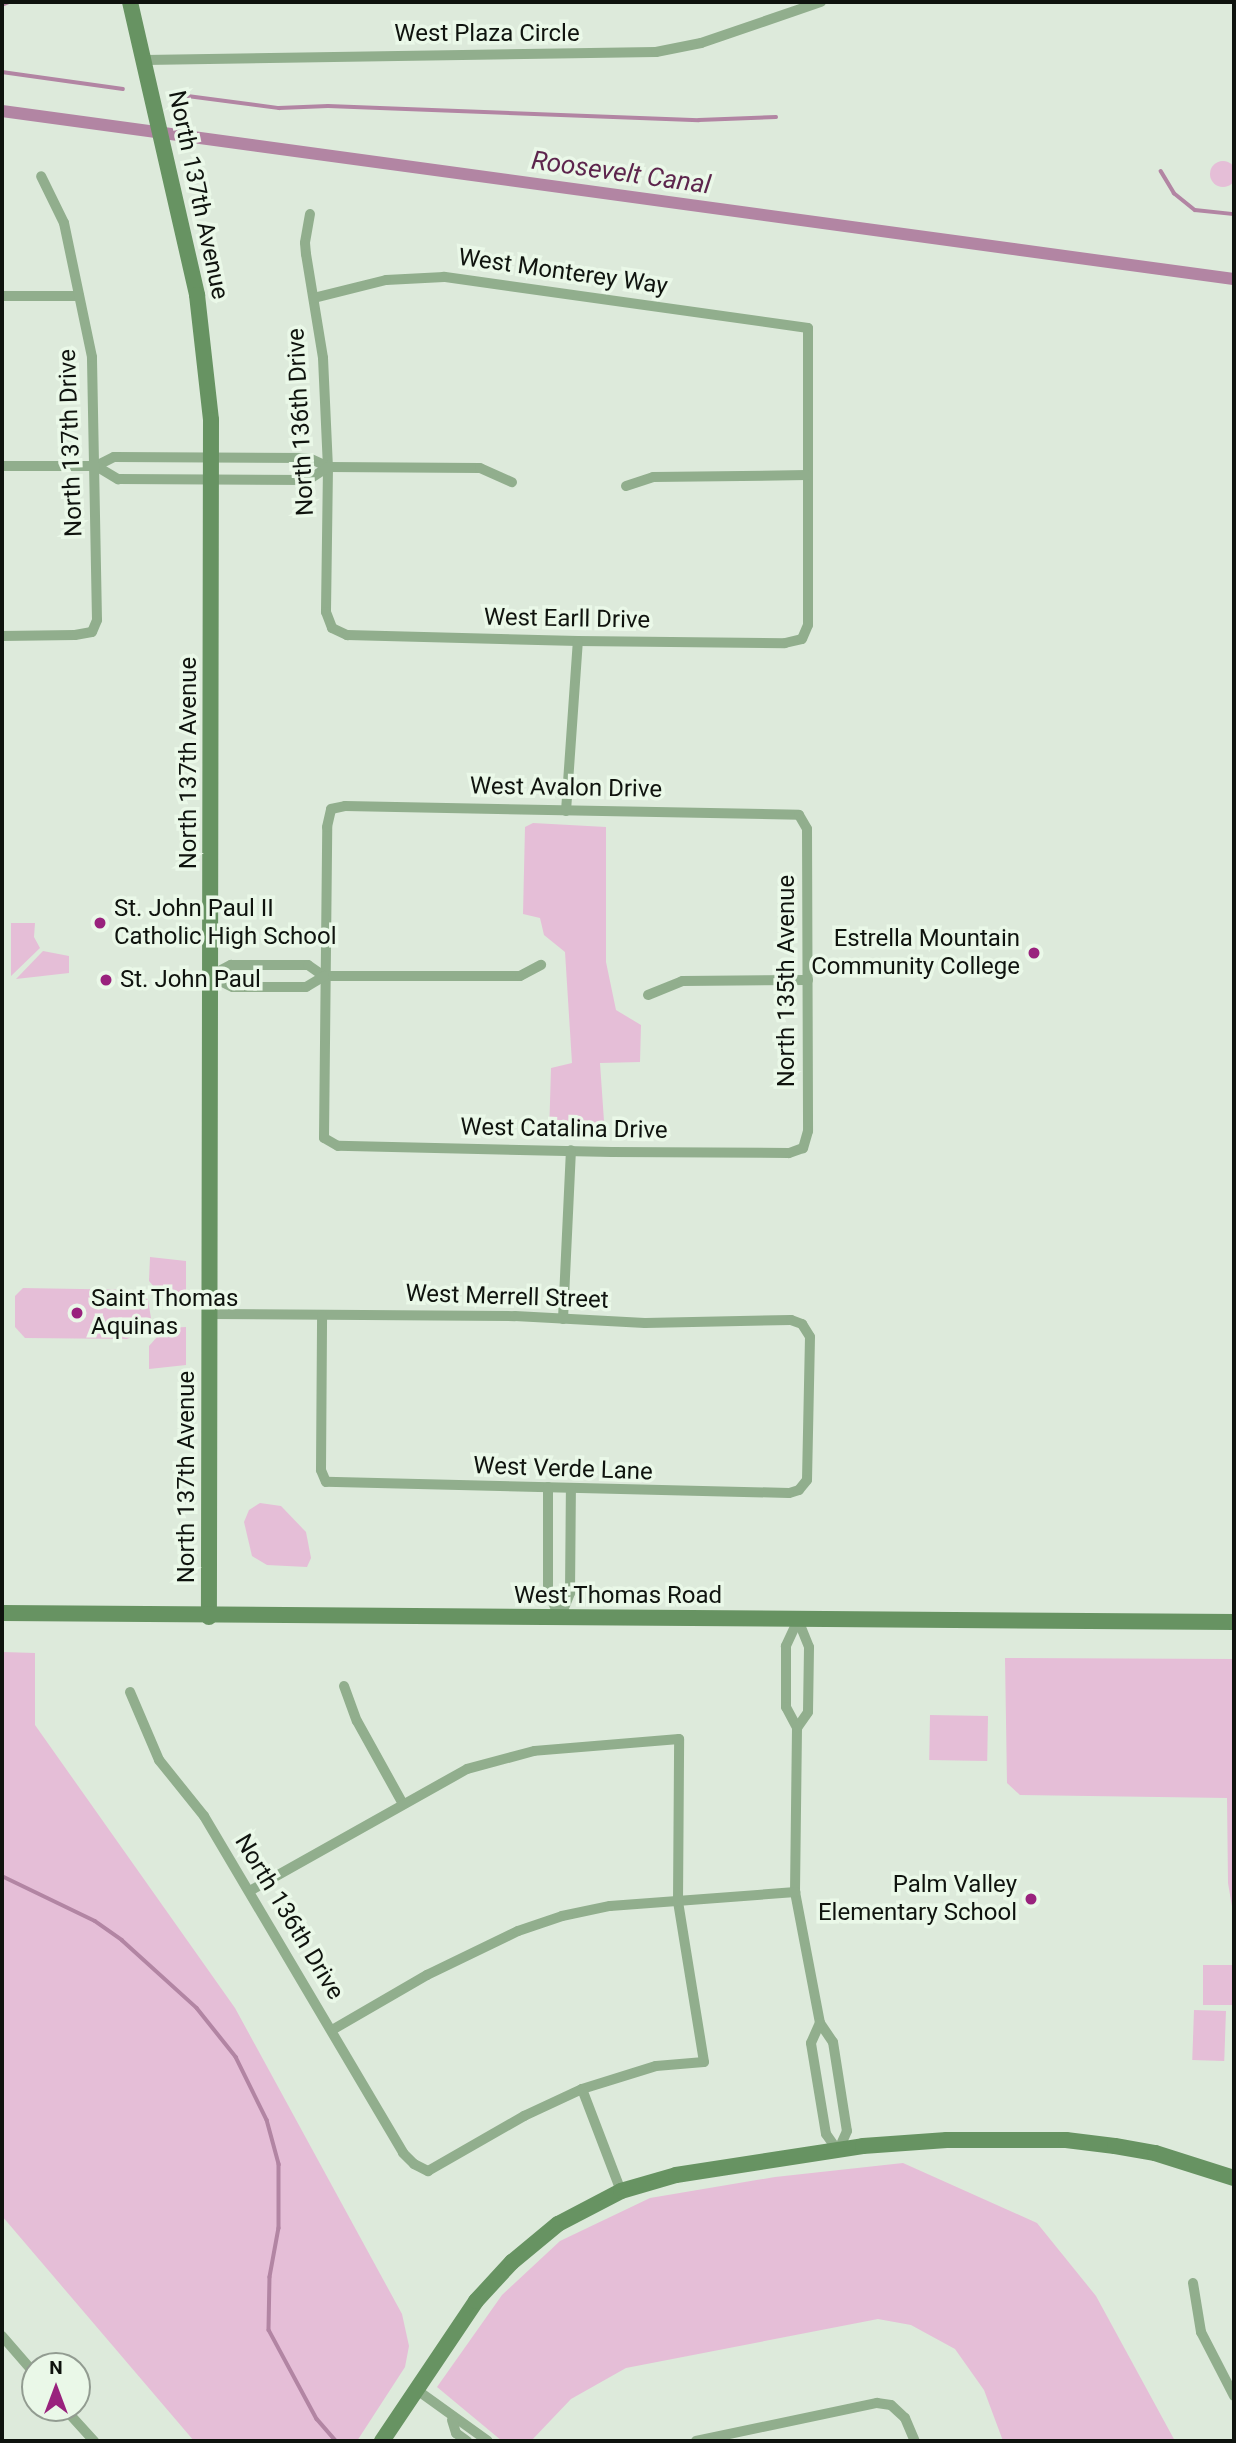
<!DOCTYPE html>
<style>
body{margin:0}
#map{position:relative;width:1236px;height:2443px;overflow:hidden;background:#ddeadb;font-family:Roboto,sans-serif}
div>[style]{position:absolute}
.green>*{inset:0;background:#e5bed7;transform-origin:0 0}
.round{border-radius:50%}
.stream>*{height:3.5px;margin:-1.75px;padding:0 1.75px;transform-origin:1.75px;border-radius:1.75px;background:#b285a3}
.canal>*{height:12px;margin:-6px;padding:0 6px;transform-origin:6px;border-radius:6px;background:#b285a3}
.street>*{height:10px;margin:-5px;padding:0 5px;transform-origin:5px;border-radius:5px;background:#91ae8d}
.secondary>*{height:16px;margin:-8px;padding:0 8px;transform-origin:8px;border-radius:8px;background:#679362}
.dots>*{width:19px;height:19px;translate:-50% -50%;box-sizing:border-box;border:4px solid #eaf8e8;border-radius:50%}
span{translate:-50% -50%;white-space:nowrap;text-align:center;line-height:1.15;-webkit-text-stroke:7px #eaf8e8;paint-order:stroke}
.street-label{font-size:24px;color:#0f130e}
.poi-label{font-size:24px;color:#0f130e}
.left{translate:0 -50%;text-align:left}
.right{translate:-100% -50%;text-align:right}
.water-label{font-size:26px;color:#5d254d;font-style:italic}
.frame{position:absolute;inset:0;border:4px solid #0f130e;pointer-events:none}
.north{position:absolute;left:21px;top:2352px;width:70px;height:70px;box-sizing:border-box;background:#eaf8e8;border:2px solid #929c91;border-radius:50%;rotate:0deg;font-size:19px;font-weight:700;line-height:28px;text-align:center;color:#0f130e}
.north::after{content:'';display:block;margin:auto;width:24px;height:32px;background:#99227d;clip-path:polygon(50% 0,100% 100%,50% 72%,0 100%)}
</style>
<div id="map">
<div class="green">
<i class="round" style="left:1210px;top:161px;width:26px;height:26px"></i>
<i style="clip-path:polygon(533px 823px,606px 827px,606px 962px,616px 1010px,641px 1025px,640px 1062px,600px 1063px,605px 1136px,549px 1136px,551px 1068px,572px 1063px,565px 952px,544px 935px,540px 918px,523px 914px,525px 827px)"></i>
<i style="clip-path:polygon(11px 923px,35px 923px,34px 937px,40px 948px,11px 976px)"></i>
<i style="clip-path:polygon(43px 951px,69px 956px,69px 973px,16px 979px)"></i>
<i style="clip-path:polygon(150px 1257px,186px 1261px,186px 1299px,162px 1296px,149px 1281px)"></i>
<i style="clip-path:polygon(23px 1288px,137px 1290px,148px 1300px,151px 1318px,141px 1333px,127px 1339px,25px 1338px,15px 1327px,15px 1296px)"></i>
<i style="clip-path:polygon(186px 1327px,186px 1365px,149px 1369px,149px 1346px,165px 1328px)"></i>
<i style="clip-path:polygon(260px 1503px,281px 1506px,306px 1532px,311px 1558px,307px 1567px,267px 1565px,252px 1556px,244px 1522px,249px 1510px)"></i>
<i style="clip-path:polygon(2px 1652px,35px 1653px,35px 1725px,235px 2008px,402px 2314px,409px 2346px,405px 2367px,357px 2441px,194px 2441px,2px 2216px)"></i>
<i style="clip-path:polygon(1005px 1658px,1234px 1659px,1234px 1918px,1228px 1883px,1227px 1798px,1020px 1795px,1007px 1783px)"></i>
<i style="left:930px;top:1715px;width:58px;height:45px;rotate:1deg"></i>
<i style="left:1203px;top:1965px;width:31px;height:40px"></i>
<i style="left:1194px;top:2010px;width:32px;height:50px;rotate:2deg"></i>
<i style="clip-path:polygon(903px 2163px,1037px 2223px,1096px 2296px,1175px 2441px,1003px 2441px,984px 2390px,955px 2349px,911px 2325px,878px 2319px,626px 2368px,571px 2399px,531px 2441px,502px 2441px,437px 2387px,502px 2295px,560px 2241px,650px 2198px,775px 2177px)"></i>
</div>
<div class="stream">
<i style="left:2px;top:5px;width:8px;rotate:-23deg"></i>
<i style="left:2px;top:72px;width:122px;rotate:8deg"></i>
<i style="left:180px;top:95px;width:100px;rotate:7.5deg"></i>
<i style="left:279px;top:108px;width:49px;rotate:-2.3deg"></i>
<i style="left:328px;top:106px;width:371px;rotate:2.2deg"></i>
<i style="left:699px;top:120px;width:77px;rotate:-2.2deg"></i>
<i style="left:1161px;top:171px;width:26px;rotate:59deg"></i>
<i style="left:1174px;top:193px;width:27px;rotate:39deg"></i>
<i style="left:1195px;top:210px;width:39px;rotate:6deg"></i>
<i style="left:2px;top:1876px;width:103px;rotate:25.8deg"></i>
<i style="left:95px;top:1921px;width:33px;rotate:35deg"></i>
<i style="left:122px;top:1940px;width:101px;rotate:42.2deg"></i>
<i style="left:197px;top:2008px;width:63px;rotate:51.5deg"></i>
<i style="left:236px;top:2057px;width:70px;rotate:63.8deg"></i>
<i style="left:267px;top:2120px;width:46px;rotate:74.7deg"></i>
<i style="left:279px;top:2164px;width:64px;rotate:90deg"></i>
<i style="left:279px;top:2228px;width:50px;rotate:100.4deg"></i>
<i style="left:270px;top:2277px;width:53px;rotate:91.1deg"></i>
<i style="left:269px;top:2330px;width:101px;rotate:61.7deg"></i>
<i style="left:317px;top:2419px;width:29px;rotate:49deg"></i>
</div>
<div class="canal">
<i style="left:2px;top:111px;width:1243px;rotate:7.77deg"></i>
</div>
<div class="street">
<i style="left:145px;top:60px;width:511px;rotate:-0.9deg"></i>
<i style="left:656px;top:52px;width:46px;rotate:-11.3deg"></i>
<i style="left:701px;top:43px;width:127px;rotate:-18.9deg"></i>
<i style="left:310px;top:214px;width:29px;rotate:100deg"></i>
<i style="left:305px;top:243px;width:11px;rotate:85deg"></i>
<i style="left:306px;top:254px;width:105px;rotate:80.7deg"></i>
<i style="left:323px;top:358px;width:109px;rotate:87.4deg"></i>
<i style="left:328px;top:467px;width:145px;rotate:90.8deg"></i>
<i style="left:326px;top:612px;width:17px;rotate:69deg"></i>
<i style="left:332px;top:628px;width:17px;rotate:25deg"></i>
<i style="left:347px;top:635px;width:231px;rotate:1.5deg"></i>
<i style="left:578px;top:641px;width:207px;rotate:0.6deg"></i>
<i style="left:785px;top:643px;width:17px;rotate:-13deg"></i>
<i style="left:802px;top:639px;width:15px;rotate:-67deg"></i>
<i style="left:808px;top:625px;width:297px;rotate:-90deg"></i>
<i style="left:808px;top:328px;width:368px;rotate:-172deg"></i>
<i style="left:444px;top:277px;width:58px;rotate:177deg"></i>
<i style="left:386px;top:280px;width:74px;rotate:166deg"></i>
<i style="left:2px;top:296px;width:77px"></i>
<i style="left:2px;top:466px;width:94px"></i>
<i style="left:96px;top:466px;width:20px;rotate:-27deg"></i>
<i style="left:114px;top:457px;width:195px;rotate:0.3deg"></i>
<i style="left:309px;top:458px;width:21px;rotate:25deg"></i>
<i style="left:328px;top:467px;width:152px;rotate:0.4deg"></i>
<i style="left:480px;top:468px;width:35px;rotate:24deg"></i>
<i style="left:96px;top:466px;width:26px;rotate:31deg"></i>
<i style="left:118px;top:479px;width:190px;rotate:0.3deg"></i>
<i style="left:308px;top:480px;width:24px;rotate:-33deg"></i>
<i style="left:626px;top:486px;width:28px;rotate:-18deg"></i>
<i style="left:653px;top:477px;width:154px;rotate:-0.7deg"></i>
<i style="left:2px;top:636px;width:73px;rotate:-0.8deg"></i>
<i style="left:75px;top:635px;width:17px;rotate:-10deg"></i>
<i style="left:92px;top:632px;width:13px;rotate:-67deg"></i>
<i style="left:97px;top:620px;width:263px;rotate:-91.1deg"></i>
<i style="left:92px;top:357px;width:137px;rotate:-101.8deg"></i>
<i style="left:64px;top:223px;width:52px;rotate:-116.1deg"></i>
<i style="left:345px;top:806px;width:454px;rotate:1.1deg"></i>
<i style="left:799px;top:815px;width:16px;rotate:60deg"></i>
<i style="left:807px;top:829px;width:302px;rotate:89.8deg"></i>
<i style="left:808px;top:1131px;width:18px;rotate:106deg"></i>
<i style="left:803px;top:1148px;width:15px;rotate:160deg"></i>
<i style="left:789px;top:1153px;width:177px;rotate:-179.7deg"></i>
<i style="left:612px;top:1152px;width:274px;rotate:-178.7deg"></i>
<i style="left:338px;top:1146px;width:16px;rotate:-150deg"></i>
<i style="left:324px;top:1138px;width:311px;rotate:-89.4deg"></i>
<i style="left:327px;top:827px;width:18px;rotate:-77deg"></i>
<i style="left:331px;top:809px;width:14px;rotate:-12deg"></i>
<i style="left:566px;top:811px;width:170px;rotate:-86deg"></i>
<i style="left:210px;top:976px;width:24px;rotate:-28deg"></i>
<i style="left:231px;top:965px;width:77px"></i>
<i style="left:308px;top:965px;width:19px;rotate:35deg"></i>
<i style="left:324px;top:976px;width:196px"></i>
<i style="left:520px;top:976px;width:24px;rotate:-28deg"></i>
<i style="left:210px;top:976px;width:25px;rotate:26deg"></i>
<i style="left:233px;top:987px;width:73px"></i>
<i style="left:306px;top:987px;width:21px;rotate:-31deg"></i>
<i style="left:648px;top:995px;width:37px;rotate:-22deg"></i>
<i style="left:682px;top:981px;width:126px;rotate:-0.5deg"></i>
<i style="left:210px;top:1314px;width:305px;rotate:0.4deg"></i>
<i style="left:515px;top:1316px;width:130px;rotate:3.1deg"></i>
<i style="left:645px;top:1323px;width:146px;rotate:-1.2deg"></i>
<i style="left:791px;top:1320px;width:12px;rotate:20deg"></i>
<i style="left:802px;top:1324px;width:15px;rotate:58deg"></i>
<i style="left:810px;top:1337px;width:143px;rotate:91.2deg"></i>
<i style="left:807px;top:1480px;width:13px;rotate:129deg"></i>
<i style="left:799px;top:1490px;width:10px;rotate:163deg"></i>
<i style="left:789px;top:1493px;width:463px;rotate:-178.6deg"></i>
<i style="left:326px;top:1482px;width:13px;rotate:-113deg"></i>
<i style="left:321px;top:1470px;width:155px;rotate:-89.6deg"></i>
<i style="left:563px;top:1319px;width:169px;rotate:-87.3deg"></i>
<i style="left:548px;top:1487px;width:105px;rotate:90deg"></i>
<i style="left:548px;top:1592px;width:29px;rotate:65deg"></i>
<i style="left:560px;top:1618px;width:27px;rotate:-68deg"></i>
<i style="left:570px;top:1593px;width:105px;rotate:-89.5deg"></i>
<i style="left:798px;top:1620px;width:29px;rotate:115deg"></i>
<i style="left:786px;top:1646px;width:61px;rotate:90deg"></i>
<i style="left:786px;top:1707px;width:24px;rotate:62deg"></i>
<i style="left:797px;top:1728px;width:164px;rotate:90.7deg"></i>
<i style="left:795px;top:1892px;width:133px;rotate:79.2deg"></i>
<i style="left:820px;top:2023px;width:23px;rotate:56deg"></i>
<i style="left:833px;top:2042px;width:90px;rotate:81.1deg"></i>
<i style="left:847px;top:2131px;width:22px;rotate:114deg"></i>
<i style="left:838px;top:2151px;width:21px;rotate:-125deg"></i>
<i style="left:826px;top:2134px;width:92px;rotate:-99.4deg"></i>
<i style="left:811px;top:2043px;width:22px;rotate:-66deg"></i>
<i style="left:344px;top:1686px;width:37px;rotate:70deg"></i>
<i style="left:357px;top:1721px;width:95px;rotate:61deg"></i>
<i style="left:130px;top:1692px;width:74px;rotate:66.9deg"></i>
<i style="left:159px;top:1760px;width:72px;rotate:51.2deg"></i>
<i style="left:204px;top:1816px;width:391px;rotate:59.4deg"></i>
<i style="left:403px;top:2153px;width:16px;rotate:45deg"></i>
<i style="left:414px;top:2164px;width:16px;rotate:27deg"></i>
<i style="left:428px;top:2171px;width:111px;rotate:-29.8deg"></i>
<i style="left:524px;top:2116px;width:64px;rotate:-25deg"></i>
<i style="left:582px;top:2089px;width:77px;rotate:-17.3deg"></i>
<i style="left:656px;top:2066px;width:48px;rotate:-4.8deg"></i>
<i style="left:704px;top:2062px;width:162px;rotate:-99.2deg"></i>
<i style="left:678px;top:1902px;width:163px;rotate:-89.6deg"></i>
<i style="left:679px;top:1739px;width:145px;rotate:175.3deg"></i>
<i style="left:534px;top:1751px;width:69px;rotate:165deg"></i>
<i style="left:467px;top:1769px;width:249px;rotate:150.7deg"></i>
<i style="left:797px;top:1728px;width:19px;rotate:-55deg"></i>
<i style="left:808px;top:1712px;width:65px;rotate:-89.1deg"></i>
<i style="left:809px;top:1647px;width:29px;rotate:-112deg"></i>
<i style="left:332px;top:2030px;width:110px;rotate:-30.1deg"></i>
<i style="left:427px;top:1975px;width:101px;rotate:-25.8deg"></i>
<i style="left:518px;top:1931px;width:46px;rotate:-18.8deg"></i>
<i style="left:562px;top:1916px;width:49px;rotate:-11.8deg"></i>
<i style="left:610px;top:1906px;width:186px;rotate:-4.3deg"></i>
<i style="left:582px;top:2089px;width:109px;rotate:69.1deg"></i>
<i style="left:1193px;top:2283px;width:50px;rotate:80.7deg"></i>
<i style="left:1201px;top:2332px;width:72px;rotate:62.7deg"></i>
<i style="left:2px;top:2336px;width:50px;rotate:49deg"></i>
<i style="left:417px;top:2390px;width:87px;rotate:35.7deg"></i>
<i style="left:64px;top:2408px;width:45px;rotate:47.7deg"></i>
<i style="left:452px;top:2420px;width:14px;rotate:73deg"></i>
<i style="left:456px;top:2433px;width:14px;rotate:36deg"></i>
<i style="left:696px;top:2441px;width:185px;rotate:-11.9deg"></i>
<i style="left:877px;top:2403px;width:14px;rotate:8deg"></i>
<i style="left:891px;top:2405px;width:19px;rotate:43deg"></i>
<i style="left:905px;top:2418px;width:25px;rotate:67deg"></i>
</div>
<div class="secondary">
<i style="left:130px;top:2px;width:301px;rotate:77.1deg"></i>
<i style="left:197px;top:295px;width:126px;rotate:83.6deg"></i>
<i style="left:211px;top:420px;width:1197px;rotate:90.1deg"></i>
<i style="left:2px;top:1613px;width:1232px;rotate:0.42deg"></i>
<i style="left:382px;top:2441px;width:169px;rotate:-56.1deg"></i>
<i style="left:476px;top:2301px;width:53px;rotate:-47.3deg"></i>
<i style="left:512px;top:2262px;width:60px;rotate:-39.6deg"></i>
<i style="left:558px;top:2224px;width:71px;rotate:-27.6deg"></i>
<i style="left:621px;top:2191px;width:57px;rotate:-16.2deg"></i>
<i style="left:676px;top:2175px;width:189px;rotate:-8.8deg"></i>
<i style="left:863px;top:2146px;width:84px;rotate:-4.1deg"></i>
<i style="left:947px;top:2140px;width:119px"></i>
<i style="left:1066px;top:2140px;width:49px;rotate:7deg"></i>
<i style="left:1115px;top:2146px;width:41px;rotate:9.9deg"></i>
<i style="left:1155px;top:2153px;width:83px;rotate:17.6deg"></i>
</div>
<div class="dots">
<i style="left:100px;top:923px;background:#99227d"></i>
<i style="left:1034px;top:953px;background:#99227d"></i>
<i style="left:106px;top:980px;background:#99227d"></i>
<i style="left:77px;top:1313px;background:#99227d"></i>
<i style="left:1031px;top:1899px;background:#99227d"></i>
</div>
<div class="street-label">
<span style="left:487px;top:34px">West Plaza Circle</span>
<span style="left:198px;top:195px;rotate:78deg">North 137th Avenue</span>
<span style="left:563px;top:272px;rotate:8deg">West Monterey Way</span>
<span style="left:301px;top:422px;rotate:-93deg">North 136th Drive</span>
<span style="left:71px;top:443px;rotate:-92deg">North 137th Drive</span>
<span style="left:567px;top:619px;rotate:1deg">West Earll Drive</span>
<span style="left:189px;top:763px;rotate:-90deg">North 137th Avenue</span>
<span style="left:566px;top:788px;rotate:1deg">West Avalon Drive</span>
<span style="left:787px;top:981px;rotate:-90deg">North 135th Avenue</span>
<span style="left:564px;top:1129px;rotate:1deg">West Catalina Drive</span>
<span style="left:507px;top:1297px;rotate:2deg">West Merrell Street</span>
<span style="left:563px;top:1469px;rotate:2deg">West Verde Lane</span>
<span style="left:187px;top:1477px;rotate:-90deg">North 137th Avenue</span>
<span style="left:618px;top:1596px">West Thomas Road</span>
<span style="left:289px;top:1917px;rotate:59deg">North 136th Drive</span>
</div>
<div class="poi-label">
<span class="left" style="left:114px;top:923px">St. John Paul II<br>Catholic High School</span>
<span class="right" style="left:1020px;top:953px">Estrella Mountain<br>Community College</span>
<span class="left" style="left:120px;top:980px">St. John Paul</span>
<span class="left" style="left:91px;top:1313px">Saint Thomas<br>Aquinas</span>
<span class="right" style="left:1017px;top:1899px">Palm Valley<br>Elementary School</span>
</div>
<div class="water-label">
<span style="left:621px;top:173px;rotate:8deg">Roosevelt Canal</span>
</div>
<div class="frame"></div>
<div class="north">N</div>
</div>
